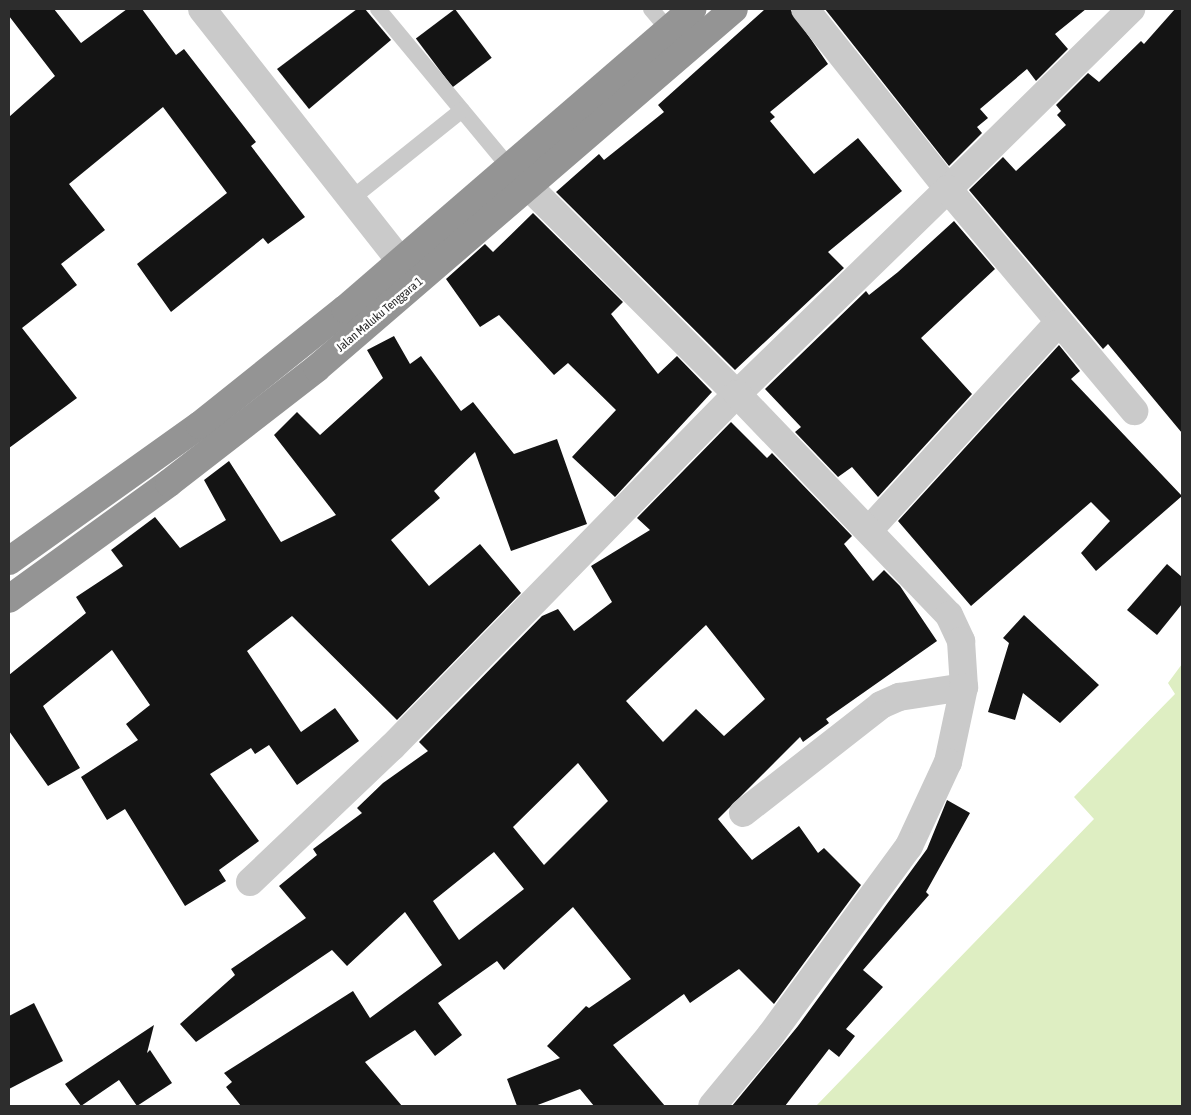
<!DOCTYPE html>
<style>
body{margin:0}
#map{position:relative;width:1191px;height:1115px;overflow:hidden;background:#fff;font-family:"Asap Condensed",sans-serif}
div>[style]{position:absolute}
.water>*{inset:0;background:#deeec2}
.building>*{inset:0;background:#141414;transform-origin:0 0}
.lane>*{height:16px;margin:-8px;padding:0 8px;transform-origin:8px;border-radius:8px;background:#cacaca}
.street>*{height:28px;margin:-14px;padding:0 14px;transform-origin:14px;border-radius:14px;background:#cacaca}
.highway>*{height:28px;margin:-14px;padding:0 14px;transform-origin:14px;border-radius:14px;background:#949494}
span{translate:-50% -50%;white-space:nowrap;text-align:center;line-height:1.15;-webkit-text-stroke:5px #fff;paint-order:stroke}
.street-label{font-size:12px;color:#2d2d2d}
.frame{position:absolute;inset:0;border:10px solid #2d2d2d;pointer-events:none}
</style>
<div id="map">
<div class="water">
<i style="clip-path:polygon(1182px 664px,1182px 1106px,816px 1106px,1094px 819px,1074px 797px,1175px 694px,1168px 683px)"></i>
</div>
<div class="building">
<i style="clip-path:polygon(9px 9px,54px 9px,81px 43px,127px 9px,142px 9px,176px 55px,184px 49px,256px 142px,251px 146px,305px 217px,268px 244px,263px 238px,171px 312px,137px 264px,227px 193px,163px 107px,69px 184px,105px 230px,61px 264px,77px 285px,22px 328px,77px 398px,9px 448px,9px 117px,55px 76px,9px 16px)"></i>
<i style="clip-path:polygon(357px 9px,365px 9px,391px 40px,309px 109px,277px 69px)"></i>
<i style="left:455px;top:9px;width:61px;height:49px;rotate:53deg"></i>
<i style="clip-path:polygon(765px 9px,790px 9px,828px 64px,770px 112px,775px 117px,770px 121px,814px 174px,858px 138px,902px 191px,828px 252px,844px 268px,735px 370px,556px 192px,599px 154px,604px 160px,664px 112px,658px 105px)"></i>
<i style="clip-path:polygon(825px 9px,1086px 9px,1055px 34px,1068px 49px,1036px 81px,1027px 69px,980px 109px,988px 118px,977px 127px,982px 133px,949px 166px)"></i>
<i style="clip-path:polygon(1175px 9px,1182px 9px,1182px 433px,1108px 344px,1103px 349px,969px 190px,1003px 157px,1016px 171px,1066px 125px,1057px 115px,1061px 111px,1056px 105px,1088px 73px,1099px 82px,1141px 41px,1144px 44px)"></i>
<i style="clip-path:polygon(533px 213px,623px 302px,611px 314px,658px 374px,677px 356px,712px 392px,615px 497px,572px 457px,616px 410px,568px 363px,554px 375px,499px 315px,480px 327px,446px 279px,485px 244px,493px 252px)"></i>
<i style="clip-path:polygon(954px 221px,995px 269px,921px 338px,972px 394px,878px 497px,852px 467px,838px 477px,795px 432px,801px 427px,765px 389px,866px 291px,869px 295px,898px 272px)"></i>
<i style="clip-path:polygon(394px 336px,410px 364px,421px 356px,461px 411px,473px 402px,514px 454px,557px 439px,587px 524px,511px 551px,475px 452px,434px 491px,440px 498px,391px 540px,429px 586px,480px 544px,521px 593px,397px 720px,292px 616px,247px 651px,301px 732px,335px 708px,359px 741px,297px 785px,269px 745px,255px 754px,251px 748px,210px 774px,259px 841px,219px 870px,226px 881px,185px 906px,125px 809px,107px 820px,81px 777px,138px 740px,126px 724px,150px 705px,112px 650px,43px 706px,80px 768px,48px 786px,9px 731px,9px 675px,86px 613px,76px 597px,123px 566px,111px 550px,155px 517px,180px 548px,226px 520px,204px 480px,229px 461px,281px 542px,336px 515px,274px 435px,297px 412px,320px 435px,383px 378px,367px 350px)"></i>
<i style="clip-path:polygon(1059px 345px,1080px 371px,1071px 379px,1182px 496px,1096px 571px,1081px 553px,1110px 521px,1091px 502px,971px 606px,898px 521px)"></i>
<i style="clip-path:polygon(evenodd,731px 422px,767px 458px,772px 453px,852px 536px,844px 544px,873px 581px,884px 570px,900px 586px,937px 641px,826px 719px,829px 723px,803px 742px,800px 737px,718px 819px,752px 860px,799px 826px,818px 853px,824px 848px,861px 885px,774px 1004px,739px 969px,690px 1003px,684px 994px,613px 1045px,665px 1106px,594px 1106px,580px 1089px,535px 1106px,517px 1106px,507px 1079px,560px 1058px,547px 1046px,586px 1006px,589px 1008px,631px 979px,573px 907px,504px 970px,497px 961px,438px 1003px,462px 1035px,435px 1056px,415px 1030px,365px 1062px,402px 1106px,241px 1106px,226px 1087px,232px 1082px,224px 1073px,353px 991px,370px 1018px,442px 965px,405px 912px,347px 966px,332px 950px,196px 1042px,180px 1024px,235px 975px,231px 969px,306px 918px,279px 886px,317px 855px,313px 849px,362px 813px,357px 808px,383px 783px,428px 751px,419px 742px,542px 616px,558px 609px,574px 631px,612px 602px,591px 566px,650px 530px,637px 518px,731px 422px,706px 625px,765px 699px,724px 736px,696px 709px,663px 742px,626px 701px,706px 625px,731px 422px,578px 763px,608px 801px,544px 865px,513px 827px,578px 763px,731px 422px,494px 852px,524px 889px,459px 940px,433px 901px,494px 852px)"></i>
<i style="clip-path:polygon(1167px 564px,1182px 577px,1182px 604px,1157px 635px,1127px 610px)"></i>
<i style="clip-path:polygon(1024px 615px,1099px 685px,1060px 723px,1023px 693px,1015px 720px,988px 712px,1009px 643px,1003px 638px)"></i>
<i style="clip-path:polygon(947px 800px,970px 813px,926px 892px,929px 895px,863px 970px,883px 987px,846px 1029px,855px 1036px,839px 1057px,829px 1049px,785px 1106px,732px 1106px,798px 1026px,927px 849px)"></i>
<i style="clip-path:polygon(34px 1003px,63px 1061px,9px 1089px,9px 1016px)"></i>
<i style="clip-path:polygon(154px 1025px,147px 1053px,150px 1050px,172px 1083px,137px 1106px,119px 1080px,81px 1106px,65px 1084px)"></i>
</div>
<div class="lane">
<i style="left:378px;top:9px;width:207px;rotate:50.3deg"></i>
<i style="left:651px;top:9px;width:26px;rotate:50deg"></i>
<i style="left:351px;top:199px;width:142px;rotate:-38.7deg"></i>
</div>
<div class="street">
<i style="left:202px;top:9px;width:322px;rotate:51.8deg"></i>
<i style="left:805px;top:9px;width:230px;rotate:51.5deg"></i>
<i style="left:948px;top:189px;width:257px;rotate:-44.5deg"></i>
<i style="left:529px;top:187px;width:293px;rotate:44.9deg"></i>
<i style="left:737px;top:394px;width:294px;rotate:-44.2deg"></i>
<i style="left:948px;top:189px;width:290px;rotate:50deg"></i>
<i style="left:869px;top:530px;width:279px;rotate:-47.6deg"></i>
<i style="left:743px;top:813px;width:175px;rotate:-38deg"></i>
<i style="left:881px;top:705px;width:20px;rotate:-24deg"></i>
<i style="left:899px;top:697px;width:66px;rotate:-8.7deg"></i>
<i style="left:250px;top:882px;width:196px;rotate:-43.6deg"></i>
<i style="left:392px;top:747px;width:494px;rotate:-45.7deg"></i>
<i style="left:737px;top:394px;width:306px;rotate:46.2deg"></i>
<i style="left:949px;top:615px;width:29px;rotate:65deg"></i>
<i style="left:961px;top:641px;width:46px;rotate:86.3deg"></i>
<i style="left:964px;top:687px;width:77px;rotate:102deg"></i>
<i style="left:948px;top:762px;width:93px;rotate:114.9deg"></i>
<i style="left:909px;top:846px;width:235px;rotate:126.2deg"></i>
<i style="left:770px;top:1036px;width:91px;rotate:129.6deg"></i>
</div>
<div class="highway">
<i style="left:9px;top:561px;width:234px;rotate:-35.5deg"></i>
<i style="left:200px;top:425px;width:186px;rotate:-38.7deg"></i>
<i style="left:345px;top:309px;width:459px;rotate:-40.8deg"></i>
<i style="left:9px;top:599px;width:198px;rotate:-35.9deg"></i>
<i style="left:169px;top:483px;width:187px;rotate:-37.8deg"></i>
<i style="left:317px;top:368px;width:550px;rotate:-40.73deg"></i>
</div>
<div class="street-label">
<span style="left:380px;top:315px;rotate:-40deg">Jalan Maluku Tenggara 1</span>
</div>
<div class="frame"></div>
</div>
